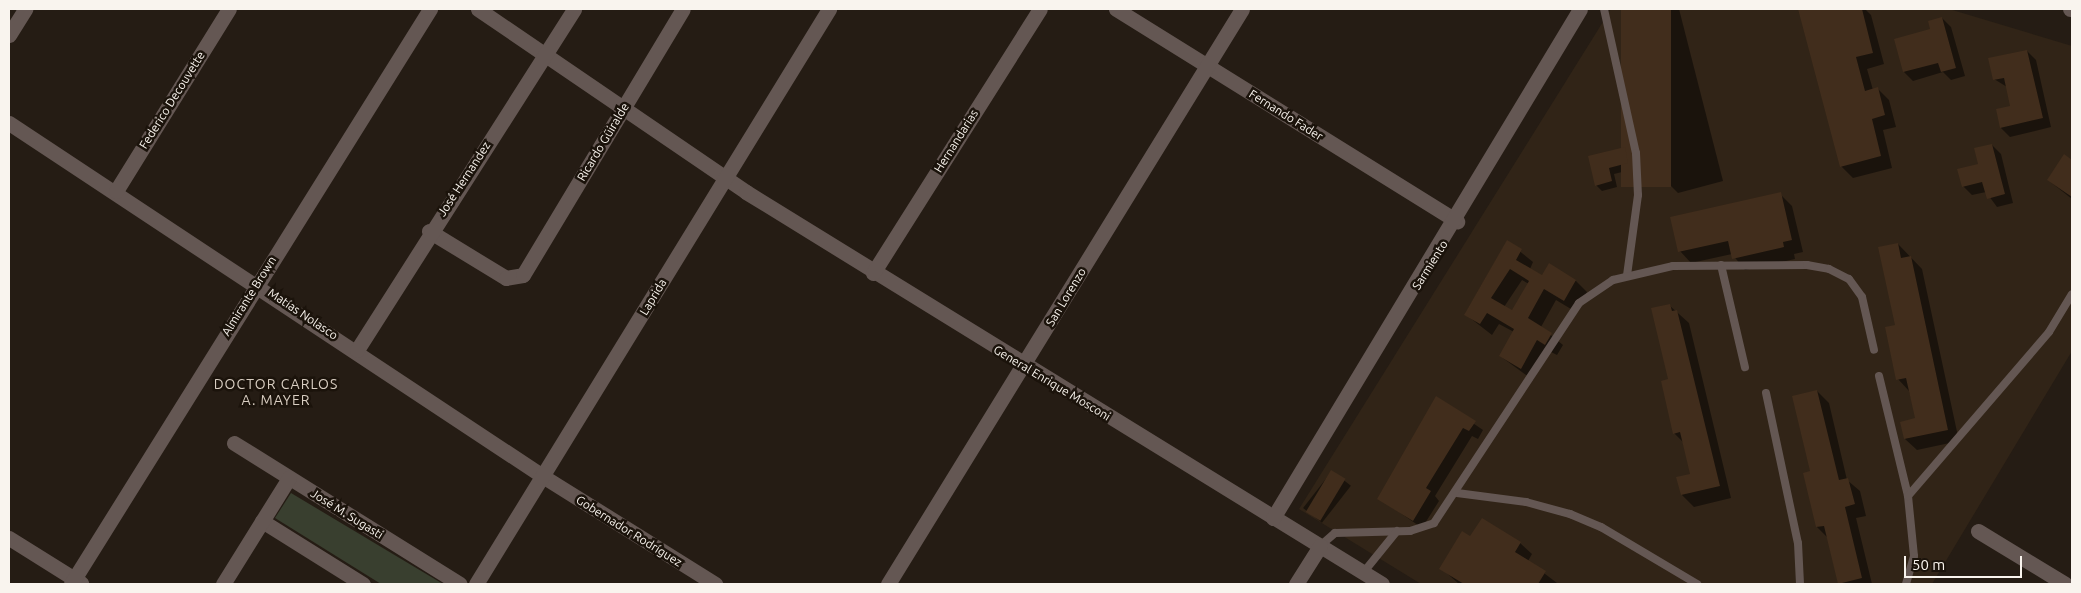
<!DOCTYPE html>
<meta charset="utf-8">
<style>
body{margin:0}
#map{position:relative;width:2081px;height:593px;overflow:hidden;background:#251c14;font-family:Ubuntu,sans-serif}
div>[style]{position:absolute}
.built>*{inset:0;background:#312417}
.green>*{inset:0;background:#393f2f}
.shadow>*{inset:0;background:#0007;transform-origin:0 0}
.building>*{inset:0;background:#412d1c;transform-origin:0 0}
.lane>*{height:8px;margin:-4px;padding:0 4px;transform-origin:4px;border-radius:4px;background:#645753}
.street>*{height:15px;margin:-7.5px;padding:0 7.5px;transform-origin:7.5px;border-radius:7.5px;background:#645753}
span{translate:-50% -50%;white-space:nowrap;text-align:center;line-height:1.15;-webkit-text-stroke:5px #1b130b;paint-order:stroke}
.street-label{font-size:12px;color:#f9f4ee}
.neighbourhood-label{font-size:14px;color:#d9cec2;letter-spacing:1px}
.frame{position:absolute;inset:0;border:10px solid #f9f4ee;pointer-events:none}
.scale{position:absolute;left:1904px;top:556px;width:118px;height:22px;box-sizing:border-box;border:2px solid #f9f4ee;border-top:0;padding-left:6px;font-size:15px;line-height:18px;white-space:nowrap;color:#f9f4ee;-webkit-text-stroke:4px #1b130b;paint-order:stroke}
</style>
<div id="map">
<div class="built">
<i style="clip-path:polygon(1611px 9px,1949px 9px,2072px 46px,2072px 351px,1932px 584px,1421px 584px,1299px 509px)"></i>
</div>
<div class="green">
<i style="clip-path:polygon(291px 493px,443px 584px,381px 584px,275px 518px)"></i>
</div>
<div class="shadow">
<i style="clip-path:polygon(1623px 9px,1679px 9px,1723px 181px,1678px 193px,1666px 181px)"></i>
<i style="clip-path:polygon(1799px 9px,1865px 9px,1871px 15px,1884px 64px,1867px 69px,1873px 90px,1878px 89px,1889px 100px,1896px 127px,1883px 130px,1892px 168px,1853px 178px,1841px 166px)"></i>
<i style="clip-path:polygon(1942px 18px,1951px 27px,1965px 76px,1951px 80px,1943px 72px,1913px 81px,1904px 72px)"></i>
<i style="clip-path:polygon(2027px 51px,2036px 60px,2051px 127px,2010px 137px,2001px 128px,1997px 110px,2012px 107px,2007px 87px,1994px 79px)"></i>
<i style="clip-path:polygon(1992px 145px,2001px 154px,2013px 203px,1997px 207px,1986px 192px,1972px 195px,1963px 186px)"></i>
<i style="clip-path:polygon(1624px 148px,1634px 169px,1614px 174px,1617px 187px,1602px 191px,1596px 185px)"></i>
<i style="clip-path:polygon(2064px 156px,2072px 162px,2072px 199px,2048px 180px)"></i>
<i style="clip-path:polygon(1780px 194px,1792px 206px,1803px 252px,1794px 254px,1795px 259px,1745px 270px,1732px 254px,1691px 263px,1680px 251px)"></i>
<i style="clip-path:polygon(evenodd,1507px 241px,1533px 262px,1530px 269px,1543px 276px,1576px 281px,1587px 292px,1576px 312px,1556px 300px,1541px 327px,1563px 345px,1557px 355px,1549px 351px,1533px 380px,1500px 356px,1514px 332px,1499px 324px,1492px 335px,1465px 314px,1507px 241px,1522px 280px,1529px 284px,1512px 312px,1504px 307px,1522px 280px)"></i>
<i style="clip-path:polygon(1898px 244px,1922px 269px,1959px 441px,1917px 450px,1905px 439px,1917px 419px,1909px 391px,1898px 379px)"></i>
<i style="clip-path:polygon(1670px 306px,1689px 323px,1731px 498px,1694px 507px,1682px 495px,1678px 478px,1691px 475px,1683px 442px,1674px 433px)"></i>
<i style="clip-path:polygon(1817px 391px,1829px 403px,1847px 480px,1860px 491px,1866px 516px,1856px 518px,1872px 584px,1839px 583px,1828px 538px,1817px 527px,1812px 472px)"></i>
<i style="clip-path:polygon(1436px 398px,1483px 430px,1478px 439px,1472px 436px,1435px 496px,1439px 501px,1422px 528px,1379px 498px)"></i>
<i style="left:1332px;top:471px;width:24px;height:47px;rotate:38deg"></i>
<i style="clip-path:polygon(1471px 538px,1520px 543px,1532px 554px,1528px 561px,1557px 583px,1459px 584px,1441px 568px)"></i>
</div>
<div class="building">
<i style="left:1621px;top:9px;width:50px;height:178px"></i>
<i style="clip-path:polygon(1798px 9px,1862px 9px,1873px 53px,1856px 57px,1865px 91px,1878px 87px,1885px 115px,1872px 119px,1881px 156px,1840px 167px)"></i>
<i style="clip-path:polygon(1942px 17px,1956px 68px,1941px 72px,1938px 63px,1903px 72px,1894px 39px,1930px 29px,1928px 21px)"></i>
<i style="clip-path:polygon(2027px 50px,2043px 118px,2000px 128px,1996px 109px,2010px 106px,2004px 78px,1993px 80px,1988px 58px)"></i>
<i style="clip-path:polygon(1992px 144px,2005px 194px,1987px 199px,1982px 182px,1962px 187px,1957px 169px,1978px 164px,1974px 148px)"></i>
<i style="clip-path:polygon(1625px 147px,1628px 163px,1609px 168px,1612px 181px,1595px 186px,1588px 156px)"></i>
<i style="clip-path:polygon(2064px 154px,2072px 160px,2072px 197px,2047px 180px)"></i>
<i style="clip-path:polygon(1781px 192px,1792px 240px,1783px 242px,1784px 247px,1732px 259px,1728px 241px,1678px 252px,1670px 217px)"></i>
<i style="clip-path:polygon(evenodd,1507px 240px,1522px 249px,1516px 260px,1542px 275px,1549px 263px,1576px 280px,1564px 301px,1544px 289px,1528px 318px,1552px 333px,1545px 345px,1537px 340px,1521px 369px,1499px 356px,1514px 329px,1487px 313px,1480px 324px,1464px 315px,1507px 240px,1510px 269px,1529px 281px,1512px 310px,1491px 298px,1510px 269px)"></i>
<i style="clip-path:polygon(1898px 243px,1901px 258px,1911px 256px,1948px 430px,1904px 439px,1900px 422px,1915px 418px,1906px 378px,1896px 380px,1885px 327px,1895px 325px,1878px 247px)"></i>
<i style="clip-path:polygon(1670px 304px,1672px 311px,1677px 310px,1720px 486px,1681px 495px,1676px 477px,1690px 474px,1680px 432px,1673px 434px,1661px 381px,1668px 379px,1651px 308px)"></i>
<i style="clip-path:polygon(1817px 390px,1839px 480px,1848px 478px,1855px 504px,1845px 507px,1862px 578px,1838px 584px,1824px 526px,1816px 527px,1803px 473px,1810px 471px,1792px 396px)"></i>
<i style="clip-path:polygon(1436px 396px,1476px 421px,1469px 431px,1463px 428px,1426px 488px,1431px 491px,1413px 521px,1377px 499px)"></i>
<i style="left:1331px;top:470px;width:17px;height:49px;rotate:31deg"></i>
<i style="clip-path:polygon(1482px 518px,1521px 542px,1515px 552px,1546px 571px,1538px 584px,1464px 584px,1439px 569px,1462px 531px,1470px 536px)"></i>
</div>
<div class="lane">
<i style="left:1604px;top:9px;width:148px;rotate:77.5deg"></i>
<i style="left:1636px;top:153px;width:42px;rotate:87.3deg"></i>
<i style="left:1638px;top:195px;width:81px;rotate:97.8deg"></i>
<i style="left:1721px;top:265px;width:105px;rotate:76.8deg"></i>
<i style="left:1879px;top:376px;width:123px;rotate:76.4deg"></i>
<i style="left:1908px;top:496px;width:60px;rotate:84.3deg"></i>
<i style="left:1914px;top:556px;width:29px;rotate:106deg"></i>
<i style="left:1766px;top:393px;width:153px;rotate:78deg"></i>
<i style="left:1798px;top:543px;width:41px;rotate:87.2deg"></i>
<i style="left:1457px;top:493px;width:70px;rotate:7.4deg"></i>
<i style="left:1526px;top:502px;width:46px;rotate:15.3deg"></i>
<i style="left:1570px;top:514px;width:34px;rotate:23deg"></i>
<i style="left:1601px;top:527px;width:112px;rotate:30.7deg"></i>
<i style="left:1908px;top:496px;width:216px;rotate:-49.3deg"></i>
<i style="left:2049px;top:332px;width:44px;rotate:-58.8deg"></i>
<i style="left:1320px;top:546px;width:20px;rotate:-41deg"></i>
<i style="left:1335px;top:533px;width:75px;rotate:-1.5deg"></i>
<i style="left:1410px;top:531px;width:25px;rotate:-18deg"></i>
<i style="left:1434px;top:523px;width:263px;rotate:-56.6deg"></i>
<i style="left:1579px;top:303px;width:41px;rotate:-34.1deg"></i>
<i style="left:1613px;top:280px;width:62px;rotate:-13.1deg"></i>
<i style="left:1673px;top:266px;width:134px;rotate:-0.4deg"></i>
<i style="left:1807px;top:265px;width:22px;rotate:10deg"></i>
<i style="left:1829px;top:269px;width:22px;rotate:27deg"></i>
<i style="left:1849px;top:279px;width:22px;rotate:54deg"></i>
<i style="left:1862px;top:297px;width:54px;rotate:77.2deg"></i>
<i style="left:1363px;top:573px;width:54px;rotate:-51deg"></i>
</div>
<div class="street">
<i style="left:478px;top:9px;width:325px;rotate:34.3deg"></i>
<i style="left:746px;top:192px;width:747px;rotate:31.65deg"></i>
<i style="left:1116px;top:9px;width:402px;rotate:31.9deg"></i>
<i style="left:2070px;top:9px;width:2px"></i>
<i style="left:9px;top:35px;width:31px;rotate:-58deg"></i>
<i style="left:9px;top:123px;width:642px;rotate:33.49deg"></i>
<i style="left:544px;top:477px;width:202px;rotate:32deg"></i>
<i style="left:116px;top:191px;width:214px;rotate:-58.2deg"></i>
<i style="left:429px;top:231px;width:90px;rotate:31.4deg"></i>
<i style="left:506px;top:278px;width:17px;rotate:-10deg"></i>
<i style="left:523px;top:275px;width:310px;rotate:-59deg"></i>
<i style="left:873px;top:273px;width:312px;rotate:-57.7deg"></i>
<i style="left:357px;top:350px;width:404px;rotate:-57.5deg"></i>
<i style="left:234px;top:443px;width:266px;rotate:32deg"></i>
<i style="left:1273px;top:518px;width:594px;rotate:-58.9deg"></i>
<i style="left:262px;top:521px;width:119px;rotate:32deg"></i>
<i style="left:1978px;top:531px;width:102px;rotate:31.3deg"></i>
<i style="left:9px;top:538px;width:85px;rotate:32deg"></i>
<i style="left:71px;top:584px;width:678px;rotate:-58.02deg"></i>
<i style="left:223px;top:584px;width:125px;rotate:-58.1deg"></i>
<i style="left:476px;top:584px;width:675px;rotate:-58.45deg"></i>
<i style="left:888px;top:584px;width:675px;rotate:-58.38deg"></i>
<i style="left:1296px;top:584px;width:45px;rotate:-57.7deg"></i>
</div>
<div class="street-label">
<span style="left:172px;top:100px;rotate:-58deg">Federico Decouvette</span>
<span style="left:1286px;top:115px;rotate:32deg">Fernando Fader</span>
<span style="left:956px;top:141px;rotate:-58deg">Hernandarias</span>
<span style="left:603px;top:142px;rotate:-59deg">Ricardo Güiralde</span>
<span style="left:464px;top:179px;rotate:-57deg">José Hernandez</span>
<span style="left:1430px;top:265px;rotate:-58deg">Sarmiento</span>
<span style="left:249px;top:296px;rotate:-58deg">Almirante Brown</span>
<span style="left:653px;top:297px;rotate:-59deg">Laprida</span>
<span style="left:1066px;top:297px;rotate:-59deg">San Lorenzo</span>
<span style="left:303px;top:314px;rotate:34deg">Matías Nolasco</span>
<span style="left:1052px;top:383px;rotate:31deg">General Enrique Mosconi</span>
<span style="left:347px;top:514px;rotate:32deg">José M. Sugasti</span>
<span style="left:629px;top:531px;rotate:32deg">Gobernador Rodríguez</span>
</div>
<div class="neighbourhood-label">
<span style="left:276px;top:392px">DOCTOR CARLOS<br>A. MAYER</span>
</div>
<div class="frame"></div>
<div class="scale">50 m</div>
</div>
